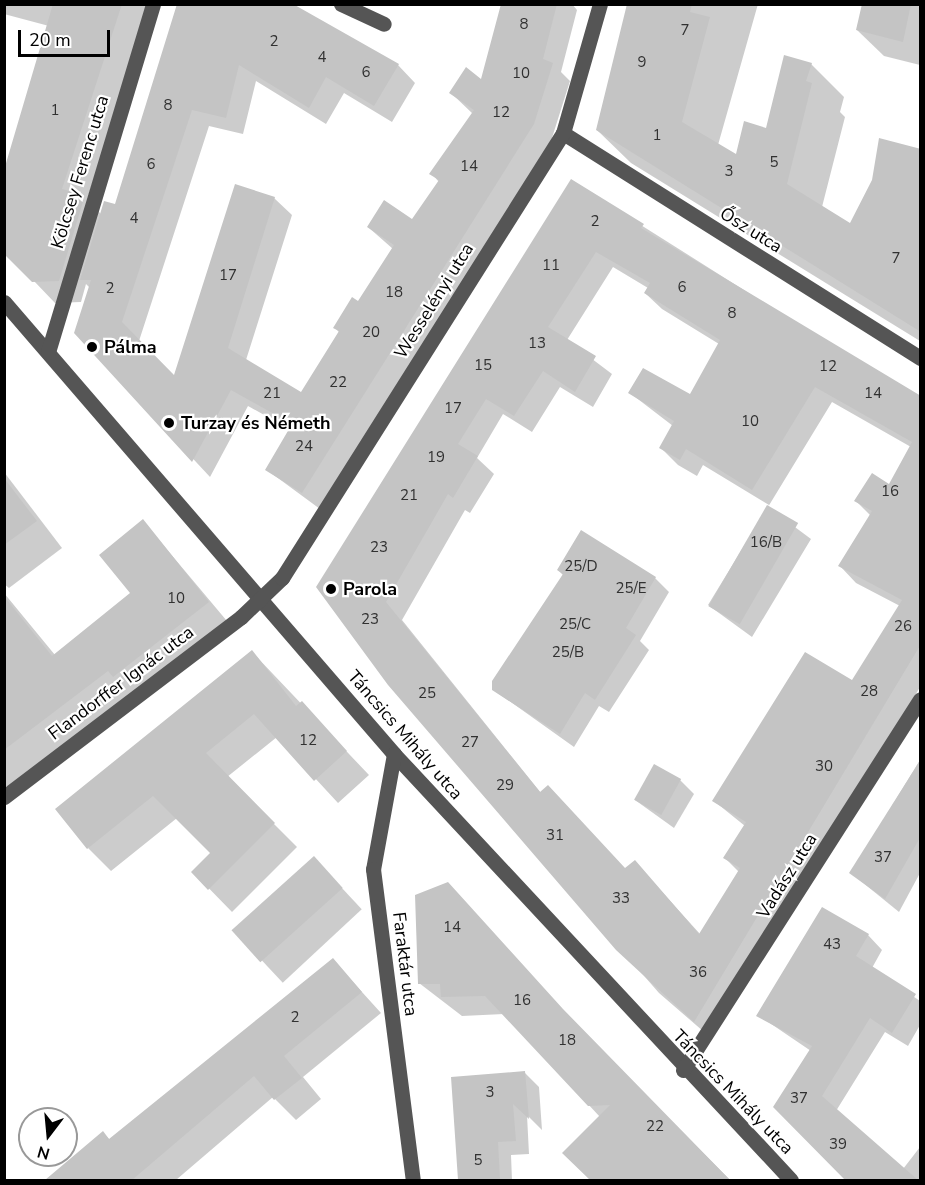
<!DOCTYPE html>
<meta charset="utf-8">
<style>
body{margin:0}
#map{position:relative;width:925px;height:1185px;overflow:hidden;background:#fff;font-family:"Nunito Sans",sans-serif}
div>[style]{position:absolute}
.shadow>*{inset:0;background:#0003;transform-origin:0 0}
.building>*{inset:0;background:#c4c4c4;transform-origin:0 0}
.minor>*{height:15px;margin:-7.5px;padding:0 7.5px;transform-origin:7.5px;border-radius:7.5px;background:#555}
.dots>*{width:16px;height:16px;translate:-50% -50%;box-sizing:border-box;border:3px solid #fff;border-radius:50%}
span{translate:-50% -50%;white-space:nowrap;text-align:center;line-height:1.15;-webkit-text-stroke:4.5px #fff;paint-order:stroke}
.number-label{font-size:15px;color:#313131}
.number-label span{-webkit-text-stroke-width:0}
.street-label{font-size:18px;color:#000}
.poi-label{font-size:18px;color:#000;font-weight:700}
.left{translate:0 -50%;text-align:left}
.frame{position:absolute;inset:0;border:6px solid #000;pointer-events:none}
.north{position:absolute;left:18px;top:1107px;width:60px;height:60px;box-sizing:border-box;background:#fff;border:2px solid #999;border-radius:50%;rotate:196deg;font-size:16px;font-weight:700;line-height:24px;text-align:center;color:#000}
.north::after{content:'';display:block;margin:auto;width:21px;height:27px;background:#000;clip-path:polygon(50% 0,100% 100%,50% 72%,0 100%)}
.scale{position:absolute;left:18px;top:30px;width:92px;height:27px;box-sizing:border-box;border:3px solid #000;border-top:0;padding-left:8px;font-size:18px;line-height:21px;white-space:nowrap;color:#000;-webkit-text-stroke:4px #fff;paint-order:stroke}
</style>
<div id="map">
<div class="shadow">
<i style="clip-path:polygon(4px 4px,149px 4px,87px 200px,101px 214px,116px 206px,180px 4px,290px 4px,398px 65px,415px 83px,392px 122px,344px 93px,326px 124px,256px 81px,243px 134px,209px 126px,139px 341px,175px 378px,274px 198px,292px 215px,246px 360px,302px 394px,340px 333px,335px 328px,358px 303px,393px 249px,368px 227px,413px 221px,439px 182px,431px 173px,473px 114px,451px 93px,482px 82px,502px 4px,572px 4px,577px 10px,561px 72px,570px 81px,551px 141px,320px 509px,267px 470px,291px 430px,248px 406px,210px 477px,76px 333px,90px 288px,86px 284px,81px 302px,55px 303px,33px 280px,49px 26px,4px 14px)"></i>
<i style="clip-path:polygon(628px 4px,758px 4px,718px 145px,737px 156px,767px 130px,811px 64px,844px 97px,840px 112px,845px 117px,822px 207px,851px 225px,920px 150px,920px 341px,631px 163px,597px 130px)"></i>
<i style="clip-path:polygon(863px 4px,920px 4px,920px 65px,884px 56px,857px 30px)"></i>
<i style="clip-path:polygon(evenodd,571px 181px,920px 401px,920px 687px,711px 1038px,659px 993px,389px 684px,317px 587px,571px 181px,613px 267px,648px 288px,645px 293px,662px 309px,719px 344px,690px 396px,630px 393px,673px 426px,661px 448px,678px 465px,697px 476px,703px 465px,769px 505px,708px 605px,752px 637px,811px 539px,768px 507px,832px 402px,911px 447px,890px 486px,856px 501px,871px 516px,840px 566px,856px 583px,900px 606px,852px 683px,714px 801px,745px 826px,725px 858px,739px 872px,700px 934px,635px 862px,625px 870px,541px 793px,402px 620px,465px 510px,470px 513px,494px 474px,477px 458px,503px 414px,532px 432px,560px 387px,593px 407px,612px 374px,567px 340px,613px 267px)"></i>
<i style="clip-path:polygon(4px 472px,62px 548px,9px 588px,4px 584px)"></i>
<i style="clip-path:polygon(143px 521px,232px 627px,12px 787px,4px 786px,4px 593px,55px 655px,132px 594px)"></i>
<i style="clip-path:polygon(558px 570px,655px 578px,669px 592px,640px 641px,649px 650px,609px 712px,599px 706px,574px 747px,494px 690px,564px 576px)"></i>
<i style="clip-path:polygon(252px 652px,369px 775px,338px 803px,277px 737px,227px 777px,297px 847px,232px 912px,193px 872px,212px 853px,177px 818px,111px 871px,88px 848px)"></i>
<i style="clip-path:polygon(920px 760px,920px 873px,899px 912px,851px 873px)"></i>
<i style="clip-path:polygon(680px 780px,694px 794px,674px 828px,635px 800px)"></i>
<i style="left:314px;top:858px;width:70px;height:108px;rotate:47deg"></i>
<i style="clip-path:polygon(448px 884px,582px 1031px,730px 1180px,592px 1180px,569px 1157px,600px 1117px,504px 1014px,462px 1016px,419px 983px)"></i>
<i style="clip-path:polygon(868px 935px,882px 950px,872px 968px,920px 1001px,920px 1025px,908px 1046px,885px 1032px,836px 1111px,903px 1169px,920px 1147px,920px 1180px,849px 1180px,775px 1107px,811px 1051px,758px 1015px)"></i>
<i style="clip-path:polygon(333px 960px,381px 1013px,303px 1077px,321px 1099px,296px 1120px,273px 1097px,176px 1180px,47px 1180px,103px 1133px,110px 1140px)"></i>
<i style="clip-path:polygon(525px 1073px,539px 1087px,542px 1130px,527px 1115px,529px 1154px,511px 1155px,512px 1180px,462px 1180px,453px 1078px)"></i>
</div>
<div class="building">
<i style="clip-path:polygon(53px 4px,122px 4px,62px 189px,85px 195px,59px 281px,32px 282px,4px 254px,4px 170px)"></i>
<i style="clip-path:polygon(177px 4px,293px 4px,399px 64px,374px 106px,326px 77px,309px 108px,239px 65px,226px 118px,192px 110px,122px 322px,174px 375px,235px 184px,275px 197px,228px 348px,301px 392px,339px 331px,333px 328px,352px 297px,358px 301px,394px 245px,367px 227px,384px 200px,412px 219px,439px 180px,429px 174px,474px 110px,449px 93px,466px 67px,481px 79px,501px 4px,557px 4px,543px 59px,553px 63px,534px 124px,302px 493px,265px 470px,292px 424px,231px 390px,192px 462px,74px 333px,91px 280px,80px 280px,104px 201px,115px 204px)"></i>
<i style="clip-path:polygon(627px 4px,692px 4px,690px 12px,710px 17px,682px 122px,736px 154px,744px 121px,766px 128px,784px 55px,812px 63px,806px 81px,812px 83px,787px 184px,850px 223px,872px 180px,879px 138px,921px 149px,921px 332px,596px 130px)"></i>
<i style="clip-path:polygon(862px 4px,911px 4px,903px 42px,856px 30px)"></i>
<i style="clip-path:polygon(evenodd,571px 179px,644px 224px,641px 228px,921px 396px,921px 644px,694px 1022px,616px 950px,388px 685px,316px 587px,571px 179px,596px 252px,650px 283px,644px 293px,720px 340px,690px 394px,643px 368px,628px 393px,674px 421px,659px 448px,680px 460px,686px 449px,752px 490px,815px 387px,912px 442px,889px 484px,872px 473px,854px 501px,872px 511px,838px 566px,902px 600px,852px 680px,805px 652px,712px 801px,746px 822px,723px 858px,740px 868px,699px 934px,635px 860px,625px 868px,548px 785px,540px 792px,386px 602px,448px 494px,453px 498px,478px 456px,458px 444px,486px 399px,514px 416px,543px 371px,575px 392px,596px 356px,548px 327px,596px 252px)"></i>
<i style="clip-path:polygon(4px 478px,37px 521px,4px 545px)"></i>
<i style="left:767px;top:505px;width:36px;height:117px;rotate:30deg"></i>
<i style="clip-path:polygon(143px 519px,209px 602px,113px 677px,108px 671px,4px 750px,4px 596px,52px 656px,130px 593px,99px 555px)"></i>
<i style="clip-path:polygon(581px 530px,656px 577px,626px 628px,636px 635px,595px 700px,585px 693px,560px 734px,492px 690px,492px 681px,563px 574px,557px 570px)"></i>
<i style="clip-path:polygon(252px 650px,296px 706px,302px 701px,347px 751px,314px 781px,254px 714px,206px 753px,275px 823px,208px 890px,191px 872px,210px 853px,153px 796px,87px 849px,55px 809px)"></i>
<i style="clip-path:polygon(921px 759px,921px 836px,885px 899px,849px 873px)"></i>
<i style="left:654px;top:764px;width:31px;height:41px;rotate:29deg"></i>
<i style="left:314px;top:856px;width:43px;height:111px;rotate:48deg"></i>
<i style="clip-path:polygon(448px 882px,563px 1009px,730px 1180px,590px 1180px,562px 1153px,610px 1105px,588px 1106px,485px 996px,441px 997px,440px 984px,418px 984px,415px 895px)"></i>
<i style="clip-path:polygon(822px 907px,869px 934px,856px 956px,916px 994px,892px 1033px,870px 1018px,822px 1096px,918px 1180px,845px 1180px,773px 1107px,812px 1046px,756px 1016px)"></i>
<i style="clip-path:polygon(333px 958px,362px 992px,284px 1056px,302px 1078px,274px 1100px,254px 1076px,132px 1180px,45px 1180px,103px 1131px,109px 1139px)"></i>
<i style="clip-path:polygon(525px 1071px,529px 1119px,513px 1104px,516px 1141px,498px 1142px,500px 1180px,458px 1180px,451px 1077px)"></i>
</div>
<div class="minor">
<i style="left:341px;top:4px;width:47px;rotate:24.9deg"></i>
<i style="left:563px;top:133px;width:422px;rotate:32.2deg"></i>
<i style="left:4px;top:302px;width:597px;rotate:49.21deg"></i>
<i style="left:394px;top:754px;width:582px;rotate:47.02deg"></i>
<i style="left:48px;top:352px;width:363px;rotate:-73.2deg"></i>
<i style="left:394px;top:754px;width:117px;rotate:100.3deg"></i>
<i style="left:373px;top:869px;width:314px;rotate:82.7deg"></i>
<i style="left:4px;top:797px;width:298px;rotate:-37.2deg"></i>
<i style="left:241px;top:617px;width:57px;rotate:-43.6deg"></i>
<i style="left:282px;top:578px;width:526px;rotate:-57.73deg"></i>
<i style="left:563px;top:133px;width:134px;rotate:-74deg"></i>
<i style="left:683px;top:1070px;width:440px;rotate:-57.4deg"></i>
</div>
<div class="dots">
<i style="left:92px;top:347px;background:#000"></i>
<i style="left:169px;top:423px;background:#000"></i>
<i style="left:331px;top:589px;background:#000"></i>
</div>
<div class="number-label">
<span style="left:524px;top:25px">8</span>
<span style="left:685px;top:31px">7</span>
<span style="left:274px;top:42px">2</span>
<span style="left:322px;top:58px">4</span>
<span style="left:642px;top:63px">9</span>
<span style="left:366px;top:73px">6</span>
<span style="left:521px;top:74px">10</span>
<span style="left:168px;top:106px">8</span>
<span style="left:55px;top:111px">1</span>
<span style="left:501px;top:113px">12</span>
<span style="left:657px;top:136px">1</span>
<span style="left:774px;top:163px">5</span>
<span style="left:151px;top:165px">6</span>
<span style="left:469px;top:167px">14</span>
<span style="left:729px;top:172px">3</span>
<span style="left:134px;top:219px">4</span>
<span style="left:595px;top:222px">2</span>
<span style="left:896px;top:259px">7</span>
<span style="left:551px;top:266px">11</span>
<span style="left:228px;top:276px">17</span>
<span style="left:682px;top:288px">6</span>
<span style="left:110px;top:289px">2</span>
<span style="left:394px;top:293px">18</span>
<span style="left:732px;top:314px">8</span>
<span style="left:371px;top:333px">20</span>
<span style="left:537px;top:344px">13</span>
<span style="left:483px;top:366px">15</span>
<span style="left:828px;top:367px">12</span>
<span style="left:338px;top:383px">22</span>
<span style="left:272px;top:394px">21</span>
<span style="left:873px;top:394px">14</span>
<span style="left:453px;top:409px">17</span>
<span style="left:750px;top:422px">10</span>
<span style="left:304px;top:447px">24</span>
<span style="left:436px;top:458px">19</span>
<span style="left:890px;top:492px">16</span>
<span style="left:409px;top:496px">21</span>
<span style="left:766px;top:543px">16/B</span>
<span style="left:379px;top:548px">23</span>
<span style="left:581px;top:567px">25/D</span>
<span style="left:631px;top:589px">25/E</span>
<span style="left:176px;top:599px">10</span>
<span style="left:370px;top:620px">23</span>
<span style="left:575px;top:625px">25/C</span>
<span style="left:903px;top:627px">26</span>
<span style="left:568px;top:653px">25/B</span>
<span style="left:869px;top:692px">28</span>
<span style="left:427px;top:694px">25</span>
<span style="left:308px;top:741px">12</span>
<span style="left:470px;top:743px">27</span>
<span style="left:824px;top:767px">30</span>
<span style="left:505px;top:786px">29</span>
<span style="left:555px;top:836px">31</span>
<span style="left:883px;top:858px">37</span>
<span style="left:621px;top:899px">33</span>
<span style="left:452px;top:928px">14</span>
<span style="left:832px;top:945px">43</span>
<span style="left:698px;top:973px">36</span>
<span style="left:522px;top:1001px">16</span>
<span style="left:295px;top:1018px">2</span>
<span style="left:567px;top:1041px">18</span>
<span style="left:490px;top:1093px">3</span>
<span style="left:799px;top:1099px">37</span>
<span style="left:655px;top:1127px">22</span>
<span style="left:838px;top:1145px">39</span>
<span style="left:478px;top:1161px">5</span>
</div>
<div class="street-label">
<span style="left:80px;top:172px;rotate:-73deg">Kölcsey Ferenc utca</span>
<span style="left:751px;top:230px;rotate:32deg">Ősz utca</span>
<span style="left:434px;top:301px;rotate:-58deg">Wesselényi utca</span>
<span style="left:121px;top:683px;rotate:-37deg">Flandorffer Ignác utca</span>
<span style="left:405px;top:735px;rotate:49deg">Táncsics Mihály utca</span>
<span style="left:787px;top:876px;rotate:-58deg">Vadász utca</span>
<span style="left:405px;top:964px;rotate:83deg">Faraktár utca</span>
<span style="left:733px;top:1092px;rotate:46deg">Táncsics Mihály utca</span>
</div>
<div class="poi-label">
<span class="left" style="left:104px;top:347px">Pálma</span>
<span class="left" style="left:181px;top:423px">Turzay és Németh</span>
<span class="left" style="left:343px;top:589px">Parola</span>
</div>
<div class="frame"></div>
<div class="north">N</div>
<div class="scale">20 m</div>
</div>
